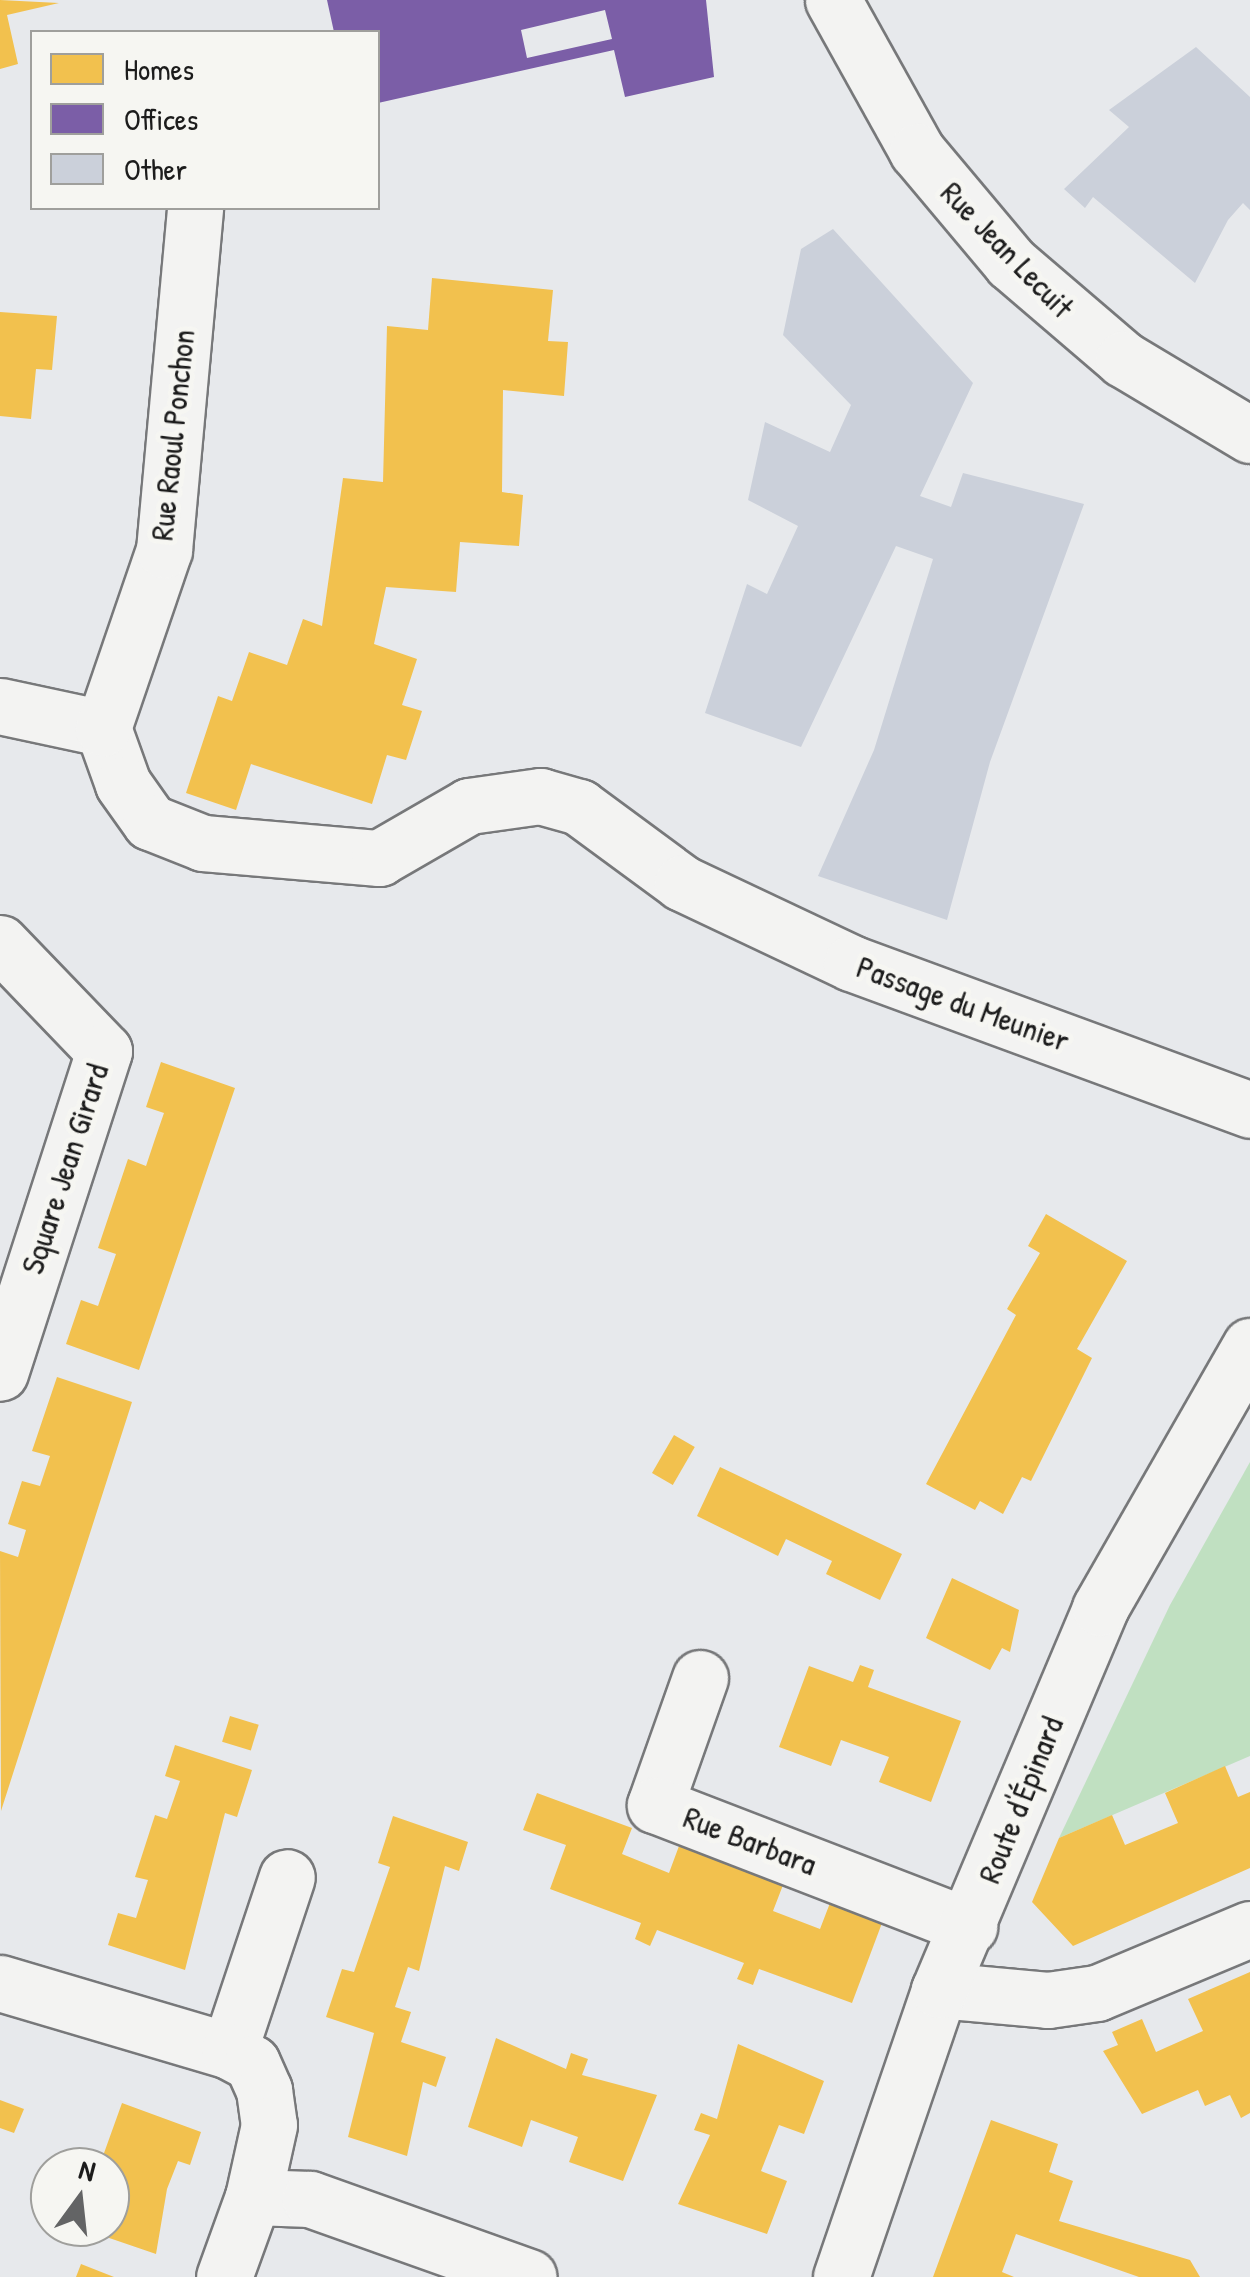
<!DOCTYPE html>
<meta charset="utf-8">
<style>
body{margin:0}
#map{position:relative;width:1250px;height:2277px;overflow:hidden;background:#e7e9ec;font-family:"Patrick Hand",sans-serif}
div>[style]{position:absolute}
.green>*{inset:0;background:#c0e0c1}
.homes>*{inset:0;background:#f2c14e;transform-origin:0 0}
.offices>*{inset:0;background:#7b5ea7}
.building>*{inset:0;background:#cbd0da}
.roads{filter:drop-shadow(2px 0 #77787a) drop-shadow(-2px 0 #77787a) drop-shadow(0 2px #77787a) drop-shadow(0 -2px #77787a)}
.street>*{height:55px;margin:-27.5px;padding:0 27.5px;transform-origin:27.5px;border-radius:27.5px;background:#f3f3f2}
.secondary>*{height:55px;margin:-27.5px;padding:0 27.5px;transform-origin:27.5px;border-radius:27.5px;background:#f3f3f2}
span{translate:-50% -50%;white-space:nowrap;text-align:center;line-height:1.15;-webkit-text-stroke:10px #f6f6f2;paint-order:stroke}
.street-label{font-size:32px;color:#1c1c1c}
.legend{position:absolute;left:30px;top:30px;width:350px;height:180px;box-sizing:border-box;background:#f6f6f2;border:2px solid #9f9f9c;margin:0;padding:12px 18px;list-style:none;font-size:30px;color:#1c1c1c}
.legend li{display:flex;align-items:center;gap:20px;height:50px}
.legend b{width:50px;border:2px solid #9f9f9c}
.north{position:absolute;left:30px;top:2147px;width:100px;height:100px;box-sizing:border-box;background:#f6f6f2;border:2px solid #9f9f9c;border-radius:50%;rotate:15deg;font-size:28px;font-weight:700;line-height:40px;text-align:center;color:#1c1c1c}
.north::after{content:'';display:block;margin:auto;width:35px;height:45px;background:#636465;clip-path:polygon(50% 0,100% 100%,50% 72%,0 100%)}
</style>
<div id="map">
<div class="green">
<i style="clip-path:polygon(1250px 1462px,1250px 1756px,1059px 1838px,1170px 1605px)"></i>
</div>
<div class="homes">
<i style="clip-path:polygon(0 0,59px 3px,7px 15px,18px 64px,0 69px)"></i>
<i style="clip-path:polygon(432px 278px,553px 290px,548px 341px,568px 342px,564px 396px,503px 390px,502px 492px,523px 495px,519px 546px,460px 542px,456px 592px,386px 587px,374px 644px,417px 659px,402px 705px,422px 711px,406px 760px,387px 755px,372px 804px,251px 764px,236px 810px,186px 793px,218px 696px,232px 701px,249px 652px,287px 665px,303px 619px,322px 626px,343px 478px,383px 482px,387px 326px,428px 330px)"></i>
<i style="clip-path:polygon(0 312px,57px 316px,52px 370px,36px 369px,31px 419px,0 416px)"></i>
<i style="clip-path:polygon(161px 1062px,235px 1088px,139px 1370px,66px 1344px,81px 1300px,98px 1306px,116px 1254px,98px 1248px,128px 1159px,146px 1166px,155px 1139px,164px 1113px,146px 1107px)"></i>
<i style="clip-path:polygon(1046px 1214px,1127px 1261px,1077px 1349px,1092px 1358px,1031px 1481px,1022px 1477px,1003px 1514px,980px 1501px,975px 1510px,926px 1484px,1016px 1315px,1007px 1309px,1040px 1253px,1028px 1246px)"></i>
<i style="clip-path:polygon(57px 1377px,132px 1402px,1px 1811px,0 1551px,18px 1557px,26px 1530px,8px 1524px,22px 1481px,40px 1486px,50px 1456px,32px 1451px)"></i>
<i style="left:674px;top:1435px;width:24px;height:44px;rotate:30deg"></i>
<i style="clip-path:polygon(720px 1467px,902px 1554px,880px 1600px,826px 1574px,832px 1561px,786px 1539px,778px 1556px,697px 1516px)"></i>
<i style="clip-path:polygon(952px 1578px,1019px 1610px,1010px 1652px,1002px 1648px,990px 1670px,926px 1638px)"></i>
<i style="clip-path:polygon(860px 1665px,874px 1670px,868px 1687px,961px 1721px,931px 1802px,879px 1782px,889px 1757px,841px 1740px,831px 1766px,779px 1747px,809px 1666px,853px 1682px)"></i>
<i style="left:230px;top:1716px;width:30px;height:27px;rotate:17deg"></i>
<i style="clip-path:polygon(175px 1745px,252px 1770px,237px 1817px,225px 1813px,185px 1970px,108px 1945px,118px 1913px,136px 1918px,148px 1880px,135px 1877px,155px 1815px,167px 1819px,180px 1781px,165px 1776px)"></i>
<i style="clip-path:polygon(1225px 1766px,1238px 1797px,1250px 1792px,1250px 1868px,1073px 1946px,1032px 1902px,1059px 1838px,1112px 1815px,1125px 1845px,1178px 1823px,1165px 1793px)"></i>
<i style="clip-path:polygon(537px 1793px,632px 1828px,622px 1854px,669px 1873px,679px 1846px,783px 1885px,773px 1911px,820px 1929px,830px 1903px,882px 1923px,852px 2003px,759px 1969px,753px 1985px,737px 1979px,744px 1963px,657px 1930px,650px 1946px,635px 1939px,641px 1923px,550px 1889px,566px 1845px,523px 1830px)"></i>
<i style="clip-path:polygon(393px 1816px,468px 1842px,459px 1871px,445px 1866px,419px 1971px,408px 1967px,395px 2007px,411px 2012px,401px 2042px,446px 2057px,436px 2087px,423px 2082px,407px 2156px,348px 2137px,374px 2033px,326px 2017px,342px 1969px,354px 1972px,390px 1867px,378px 1863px)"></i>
<i style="clip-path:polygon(1250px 1972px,1250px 2113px,1241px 2118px,1230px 2095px,1205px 2106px,1198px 2090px,1142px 2114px,1103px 2051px,1118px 2045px,1112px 2032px,1142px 2019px,1156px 2052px,1203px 2031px,1188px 1999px)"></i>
<i style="clip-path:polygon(496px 2038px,566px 2069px,571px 2053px,588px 2059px,582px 2075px,657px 2095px,623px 2181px,569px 2162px,578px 2137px,531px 2120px,522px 2147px,468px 2127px)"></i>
<i style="clip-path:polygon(738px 2044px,824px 2081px,804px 2134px,779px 2125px,761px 2171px,787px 2181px,767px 2234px,678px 2204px,710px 2135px,694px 2130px,701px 2113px,717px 2119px)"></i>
<i style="clip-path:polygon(0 2100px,24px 2109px,14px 2133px,0 2128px)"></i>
<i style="clip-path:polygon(122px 2103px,201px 2132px,190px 2165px,178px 2161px,167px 2189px,156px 2254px,80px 2228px,110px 2227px,110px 2167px,99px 2167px)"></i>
<i style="clip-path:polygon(991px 2120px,1058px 2144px,1049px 2172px,1073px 2181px,1059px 2221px,1190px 2260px,1200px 2277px,1139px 2277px,1016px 2234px,1002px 2272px,1014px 2277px,933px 2277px)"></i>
<i style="clip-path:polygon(81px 2264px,114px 2277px,76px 2277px)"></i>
</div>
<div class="offices">
<i style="clip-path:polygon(evenodd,327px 0,706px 0,714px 77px,625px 97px,614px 50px,378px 103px,378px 32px,334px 32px,327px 0,605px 10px,612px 39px,527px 58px,521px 30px,605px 10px)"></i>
</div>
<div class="building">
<i style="clip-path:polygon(1196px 47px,1250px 97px,1250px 210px,1243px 203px,1228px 220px,1195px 283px,1093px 197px,1085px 208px,1064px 189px,1129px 127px,1109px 110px)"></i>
<i style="clip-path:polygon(833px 229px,973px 383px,920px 496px,951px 507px,963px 473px,1084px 504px,990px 762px,947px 920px,818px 876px,874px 750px,933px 559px,896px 546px,801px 747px,705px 713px,747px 584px,767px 594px,798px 526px,748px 500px,765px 422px,830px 452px,851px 405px,783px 335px,801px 249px)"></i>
</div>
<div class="roads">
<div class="street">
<i style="left:833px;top:0;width:173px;rotate:60.9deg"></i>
<i style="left:917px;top:151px;width:146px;rotate:50deg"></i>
<i style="left:1011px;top:263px;width:148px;rotate:40.6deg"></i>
<i style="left:1123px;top:359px;width:148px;rotate:30.9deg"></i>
<i style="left:0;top:706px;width:105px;rotate:12.1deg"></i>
<i style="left:103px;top:728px;width:59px;rotate:70.3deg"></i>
<i style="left:123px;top:784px;width:47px;rotate:54.6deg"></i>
<i style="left:150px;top:822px;width:57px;rotate:21.6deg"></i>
<i style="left:203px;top:843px;width:177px;rotate:4.9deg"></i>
<i style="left:379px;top:858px;width:104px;rotate:-30deg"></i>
<i style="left:469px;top:806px;width:72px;rotate:-8deg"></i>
<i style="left:540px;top:796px;width:41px;rotate:15.8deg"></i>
<i style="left:579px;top:807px;width:128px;rotate:36.4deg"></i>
<i style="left:682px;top:883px;width:187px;rotate:25.3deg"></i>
<i style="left:851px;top:963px;width:425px;rotate:20.2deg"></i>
<i style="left:103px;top:728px;width:188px;rotate:-71.1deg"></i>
<i style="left:164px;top:550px;width:343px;rotate:-84.8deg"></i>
<i style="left:0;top:943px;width:150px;rotate:46.1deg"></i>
<i style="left:104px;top:1051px;width:338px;rotate:107.9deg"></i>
<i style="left:700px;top:1678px;width:135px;rotate:109.5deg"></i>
<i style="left:655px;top:1805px;width:337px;rotate:21.1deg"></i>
<i style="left:0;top:1983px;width:239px;rotate:16.5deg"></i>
<i style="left:229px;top:2051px;width:183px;rotate:-71.6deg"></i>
<i style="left:939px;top:1990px;width:109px;rotate:5.2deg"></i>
<i style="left:1048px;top:2000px;width:49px;rotate:-8.1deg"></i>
<i style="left:1097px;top:1993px;width:166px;rotate:-22.7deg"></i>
<i style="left:229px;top:2051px;width:26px;rotate:28deg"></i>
<i style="left:252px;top:2063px;width:30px;rotate:66deg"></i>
<i style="left:264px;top:2090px;width:35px;rotate:82deg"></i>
<i style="left:269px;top:2125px;width:74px;rotate:102.5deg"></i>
<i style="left:224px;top:2277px;width:85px;rotate:-70.1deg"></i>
<i style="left:253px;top:2197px;width:57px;rotate:2deg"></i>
<i style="left:310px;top:2199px;width:232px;rotate:19.6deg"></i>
</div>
<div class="secondary">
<i style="left:841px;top:2277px;width:303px;rotate:-71.1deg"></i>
<i style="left:939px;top:1990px;width:415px;rotate:-67.1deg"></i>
<i style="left:1100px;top:1608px;width:302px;rotate:-60.2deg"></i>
</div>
</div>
<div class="street-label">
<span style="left:1007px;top:250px;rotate:46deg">Rue Jean Lecuit</span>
<span style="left:173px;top:435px;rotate:-84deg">Rue Raoul Ponchon</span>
<span style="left:963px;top:1004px;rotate:20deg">Passage du Meunier</span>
<span style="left:65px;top:1169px;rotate:-72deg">Square Jean Girard</span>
<span style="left:1021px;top:1800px;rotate:-68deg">Route d'Épinard</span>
<span style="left:750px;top:1841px;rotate:21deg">Rue Barbara</span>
</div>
<ul class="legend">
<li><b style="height:28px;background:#f2c14e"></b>Homes</li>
<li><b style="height:28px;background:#7b5ea7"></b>Offices</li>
<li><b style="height:28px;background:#cbd0da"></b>Other</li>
</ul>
<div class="north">N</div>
</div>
